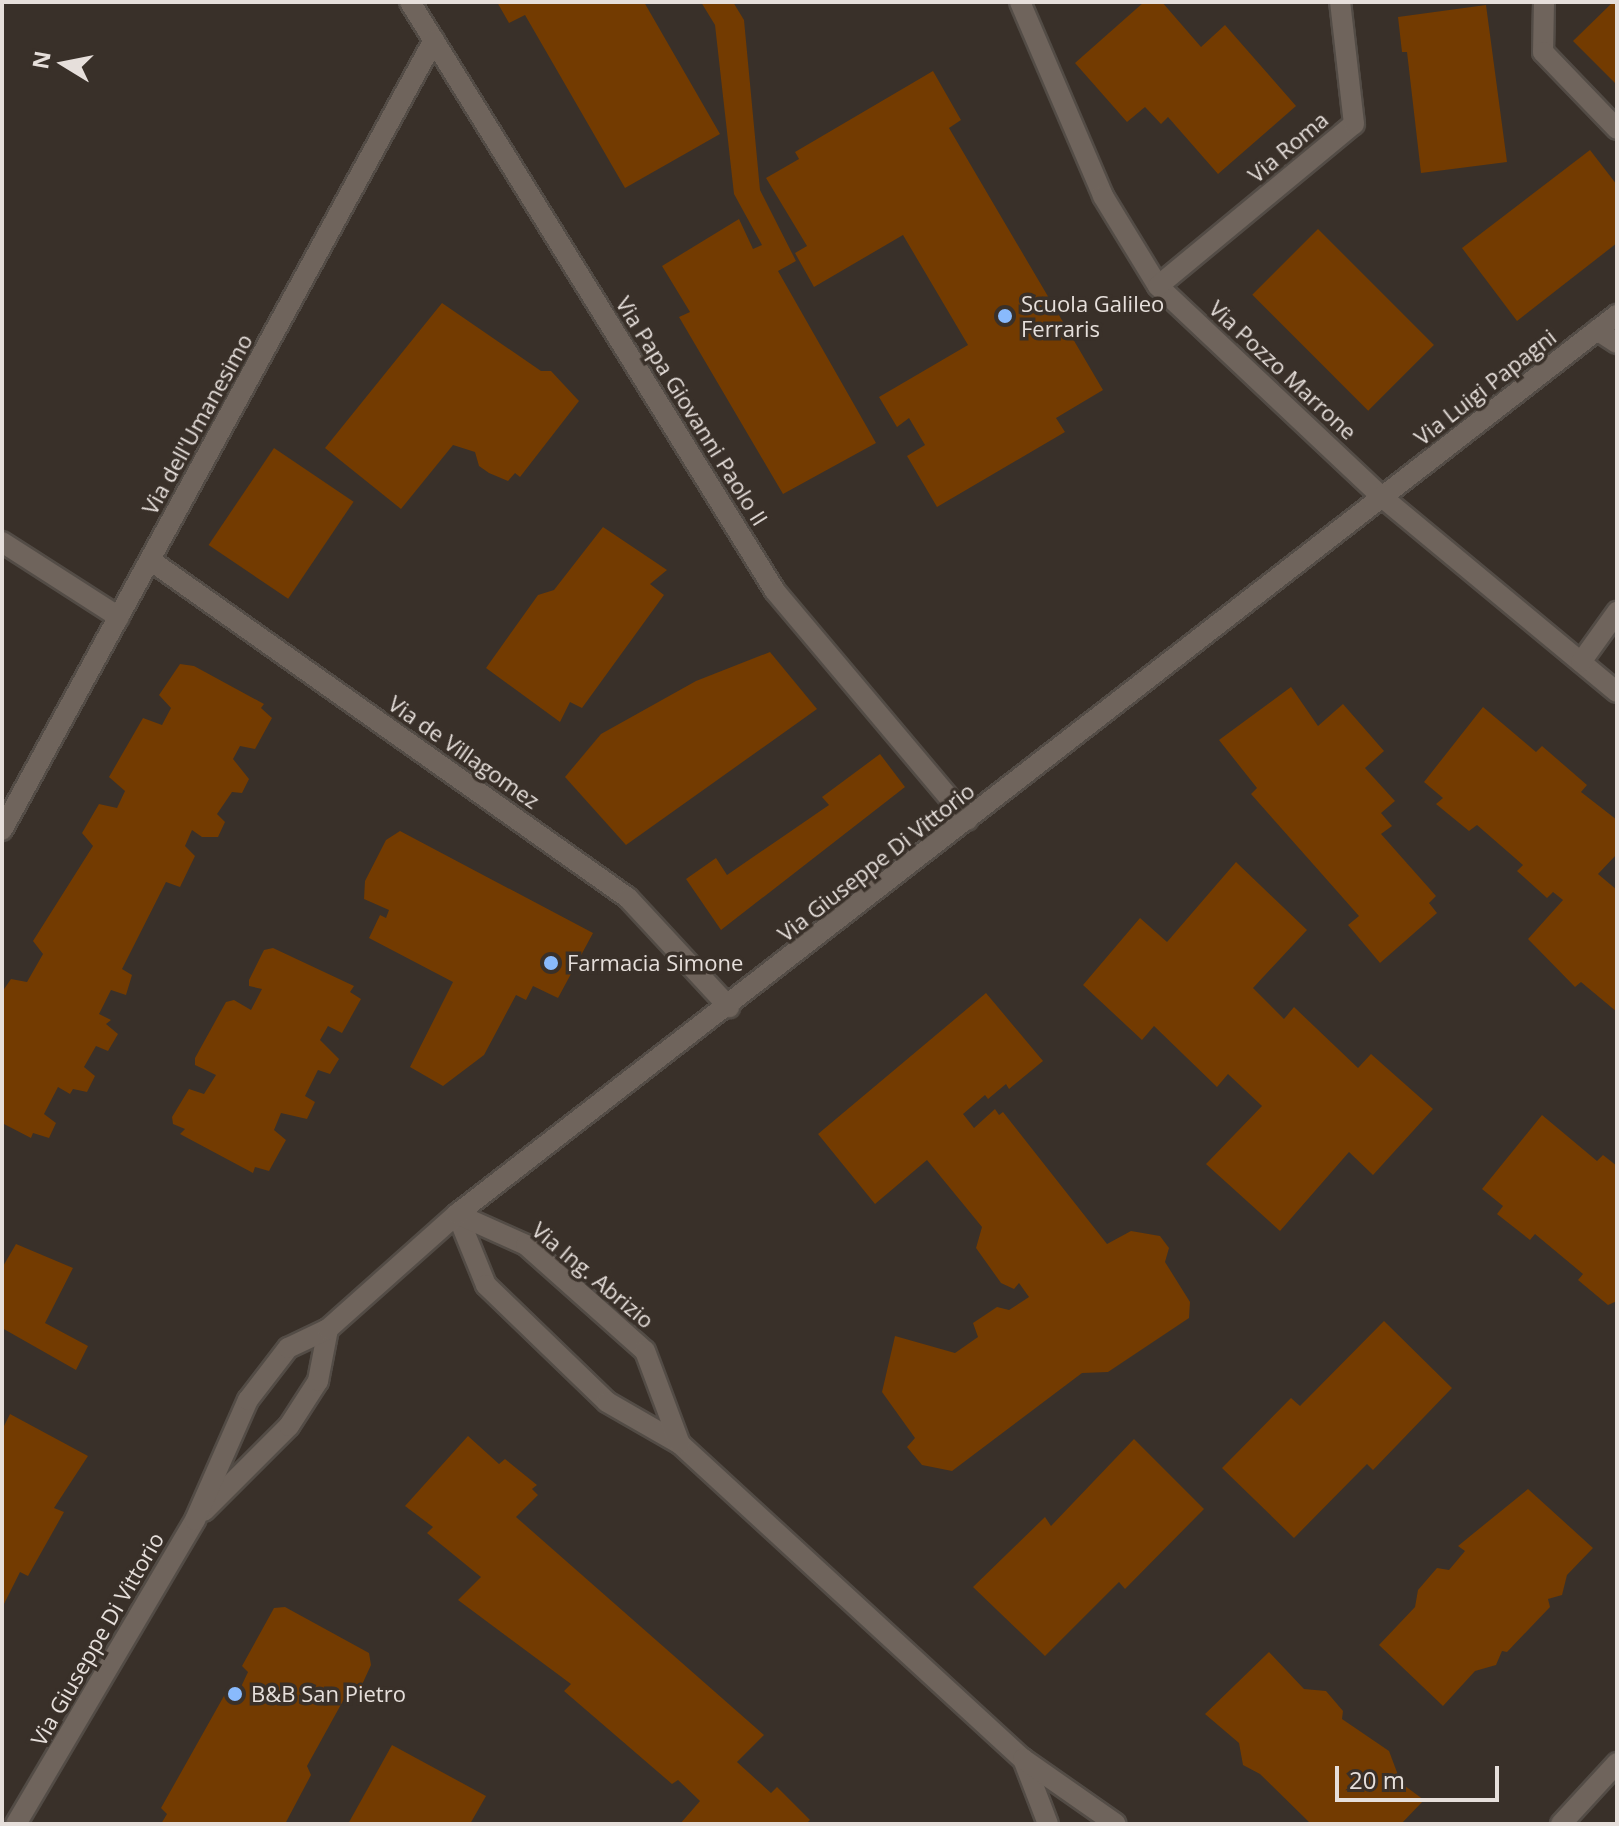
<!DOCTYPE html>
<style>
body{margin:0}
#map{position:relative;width:1619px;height:1826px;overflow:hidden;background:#393029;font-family:"Open Sans",sans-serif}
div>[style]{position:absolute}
.building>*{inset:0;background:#733b01;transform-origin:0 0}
.roads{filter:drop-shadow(2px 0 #534c46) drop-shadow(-2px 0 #534c46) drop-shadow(0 2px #534c46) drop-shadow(0 -2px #534c46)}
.service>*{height:20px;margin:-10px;padding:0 10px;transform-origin:10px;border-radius:10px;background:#6f645c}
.minor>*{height:20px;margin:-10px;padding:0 10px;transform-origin:10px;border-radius:10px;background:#6f645c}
.tertiary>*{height:20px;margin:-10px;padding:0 10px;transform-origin:10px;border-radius:10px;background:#6f645c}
.dots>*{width:22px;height:22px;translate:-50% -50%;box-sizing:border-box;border:4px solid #393029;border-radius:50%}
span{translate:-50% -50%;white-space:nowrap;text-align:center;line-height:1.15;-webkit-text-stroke:7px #393029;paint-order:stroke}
.street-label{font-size:22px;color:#e6dfdb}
.poi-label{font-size:22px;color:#e6dfdb}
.left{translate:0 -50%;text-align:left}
.frame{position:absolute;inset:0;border:4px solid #e6dfdb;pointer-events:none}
.north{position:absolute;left:24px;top:24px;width:80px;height:80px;-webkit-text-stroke:6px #393029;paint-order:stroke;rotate:280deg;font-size:22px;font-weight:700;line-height:32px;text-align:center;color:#e6dfdb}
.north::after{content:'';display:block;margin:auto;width:28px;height:36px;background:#e6dfdb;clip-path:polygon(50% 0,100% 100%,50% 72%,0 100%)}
.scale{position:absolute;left:1335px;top:1766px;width:164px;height:36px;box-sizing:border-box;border:4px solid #e6dfdb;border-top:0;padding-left:10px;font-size:24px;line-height:28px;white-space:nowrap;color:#e6dfdb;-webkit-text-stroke:6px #393029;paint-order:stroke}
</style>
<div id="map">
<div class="building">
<i style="clip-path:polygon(497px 2px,644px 2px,720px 134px,625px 188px,525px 15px,509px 23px)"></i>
<i style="clip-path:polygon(701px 2px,733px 2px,744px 20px,760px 190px,796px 261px,778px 271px,876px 443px,783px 494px,679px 317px,690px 312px,662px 266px,739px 219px,753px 249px,762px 245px,734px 194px,715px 25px)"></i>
<i style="clip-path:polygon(1144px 2px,1162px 2px,1201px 47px,1225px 25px,1296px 106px,1218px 174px,1168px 117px,1161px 124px,1145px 107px,1127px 122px,1075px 63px)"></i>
<i style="clip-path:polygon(1613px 2px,1617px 2px,1617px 85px,1573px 41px)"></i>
<i style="clip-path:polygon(1486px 5px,1507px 162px,1421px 173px,1407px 52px,1402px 52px,1398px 17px)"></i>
<i style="clip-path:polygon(933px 71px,961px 120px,949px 128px,1103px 390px,1056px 418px,1065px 432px,937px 507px,907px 456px,925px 445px,909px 418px,897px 427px,879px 397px,968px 345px,903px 235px,814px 287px,795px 253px,807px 246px,766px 178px,799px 159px,795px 152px)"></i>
<i style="clip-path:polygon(1590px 150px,1617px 185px,1617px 243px,1517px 321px,1462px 248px)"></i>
<i style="left:1318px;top:229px;width:164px;height:93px;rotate:45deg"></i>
<i style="clip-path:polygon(442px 303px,541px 371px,551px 371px,579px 401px,520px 477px,515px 473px,508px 481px,489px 473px,479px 466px,475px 452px,453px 445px,401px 509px,325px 448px)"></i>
<i style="left:274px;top:448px;width:96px;height:117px;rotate:34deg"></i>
<i style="clip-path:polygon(603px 527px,667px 570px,650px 584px,664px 595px,582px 708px,570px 702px,560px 722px,486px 668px,538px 595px,554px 590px)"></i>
<i style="clip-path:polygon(770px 652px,817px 709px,626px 845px,565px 777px,601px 734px,696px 681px)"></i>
<i style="clip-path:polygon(180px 664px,194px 666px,264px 704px,261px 708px,272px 718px,255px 749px,240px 746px,233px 759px,249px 779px,242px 793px,232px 792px,217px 814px,225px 822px,218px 837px,202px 837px,192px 830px,185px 846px,195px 856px,180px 887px,166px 882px,122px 969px,132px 975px,126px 995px,111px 990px,99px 1014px,111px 1020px,106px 1024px,118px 1034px,108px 1051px,96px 1046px,84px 1067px,95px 1076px,87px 1092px,73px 1089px,70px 1094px,58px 1087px,44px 1114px,56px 1123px,49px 1138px,33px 1133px,31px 1138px,2px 1123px,2px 992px,11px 979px,27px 982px,43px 954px,33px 941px,93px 846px,82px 833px,99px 804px,117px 808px,125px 791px,109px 777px,143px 718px,162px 725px,171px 708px,159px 695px)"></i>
<i style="clip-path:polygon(1291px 687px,1318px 726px,1343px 704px,1384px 751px,1365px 768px,1395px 801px,1381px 813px,1392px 826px,1381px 834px,1436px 896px,1429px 903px,1437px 913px,1380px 963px,1348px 925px,1359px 916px,1251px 794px,1257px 788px,1219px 740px)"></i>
<i style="clip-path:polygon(1483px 707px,1536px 752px,1542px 746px,1587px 785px,1581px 792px,1617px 820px,1617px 854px,1598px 874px,1617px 890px,1617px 1012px,1581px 982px,1575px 987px,1528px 939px,1563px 900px,1553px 892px,1547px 898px,1517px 871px,1523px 865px,1477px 825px,1469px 831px,1436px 804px,1443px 798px,1424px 782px)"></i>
<i style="clip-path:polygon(880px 754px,905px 787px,721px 930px,686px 879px,716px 858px,727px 875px,829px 805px,822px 797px)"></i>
<i style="clip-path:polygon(400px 831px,593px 933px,558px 998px,533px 986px,526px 1000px,516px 995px,484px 1055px,443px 1086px,410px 1067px,453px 982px,369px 938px,380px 915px,386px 918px,389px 910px,364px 899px,365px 881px,386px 840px)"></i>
<i style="clip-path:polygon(1236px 862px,1307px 930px,1253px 988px,1284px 1019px,1294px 1007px,1358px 1068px,1371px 1054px,1433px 1109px,1373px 1175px,1349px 1152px,1280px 1231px,1206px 1164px,1262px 1106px,1228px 1074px,1217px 1087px,1154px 1026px,1142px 1040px,1083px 985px,1140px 918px,1167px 942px)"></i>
<i style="clip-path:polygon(273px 948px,354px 986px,350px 992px,361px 999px,342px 1033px,328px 1026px,320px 1040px,339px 1059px,330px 1074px,318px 1070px,305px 1096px,315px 1102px,307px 1119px,281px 1113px,274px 1130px,286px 1140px,269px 1171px,255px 1167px,253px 1173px,180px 1134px,185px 1129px,173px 1124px,172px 1117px,189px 1089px,204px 1094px,216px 1075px,195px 1065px,195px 1058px,226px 1002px,234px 1000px,251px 1010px,262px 989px,249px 986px,249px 980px,264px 950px)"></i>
<i style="clip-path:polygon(986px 993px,1043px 1061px,1009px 1089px,1006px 1084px,988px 1099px,985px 1095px,963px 1114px,974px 1128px,995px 1109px,999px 1115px,1003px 1112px,1107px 1244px,1131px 1231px,1160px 1236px,1169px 1248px,1165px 1262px,1190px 1302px,1189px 1318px,1108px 1372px,1082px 1373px,952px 1471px,922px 1465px,907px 1447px,915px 1438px,882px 1392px,895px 1336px,955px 1353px,978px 1337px,973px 1323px,997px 1307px,1009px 1310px,1029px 1297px,1019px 1283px,1014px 1289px,1001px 1283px,976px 1248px,982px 1227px,927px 1160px,875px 1204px,818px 1134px)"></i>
<i style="clip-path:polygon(1542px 1115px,1597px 1161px,1603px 1155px,1617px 1166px,1617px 1301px,1608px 1305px,1578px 1280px,1583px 1274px,1535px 1234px,1530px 1240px,1497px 1214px,1503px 1206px,1482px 1189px)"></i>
<i style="clip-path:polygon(16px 1244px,73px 1268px,45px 1323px,88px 1346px,76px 1370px,2px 1328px,2px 1268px)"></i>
<i style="clip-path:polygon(1384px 1321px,1452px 1388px,1373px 1470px,1367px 1464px,1294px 1538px,1222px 1468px,1291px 1398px,1300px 1406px)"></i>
<i style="clip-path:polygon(10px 1414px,88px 1456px,54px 1508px,64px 1512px,28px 1576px,20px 1572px,2px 1608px,2px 1430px)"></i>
<i style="clip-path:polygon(468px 1436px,499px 1464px,505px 1459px,537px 1485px,532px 1489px,538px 1495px,516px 1517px,764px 1735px,737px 1762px,771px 1793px,777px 1787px,810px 1820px,806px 1824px,680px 1824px,700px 1801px,678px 1780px,672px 1784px,564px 1691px,571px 1684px,458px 1600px,481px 1577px,427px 1533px,433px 1527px,405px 1506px)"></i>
<i style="clip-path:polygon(1134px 1439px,1204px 1509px,1125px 1589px,1119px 1582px,1045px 1656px,973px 1587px,1045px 1517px,1051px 1526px)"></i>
<i style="clip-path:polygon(1528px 1489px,1593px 1548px,1567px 1575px,1562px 1595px,1548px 1599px,1550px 1607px,1507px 1652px,1502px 1651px,1496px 1665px,1475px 1671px,1443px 1706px,1379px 1645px,1415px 1607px,1418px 1590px,1437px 1568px,1449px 1570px,1465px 1551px,1458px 1546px)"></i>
<i style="clip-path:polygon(285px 1607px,369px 1653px,371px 1665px,360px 1689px,349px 1690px,307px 1766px,311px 1775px,285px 1824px,161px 1824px,167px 1814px,161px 1808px,229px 1687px,240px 1689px,248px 1672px,242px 1666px,274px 1608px)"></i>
<i style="clip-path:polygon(1269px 1652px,1304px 1689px,1326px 1691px,1343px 1711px,1342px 1719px,1389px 1751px,1401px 1783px,1424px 1800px,1401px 1824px,1311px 1824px,1260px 1774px,1243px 1765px,1239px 1743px,1205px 1714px)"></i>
<i style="clip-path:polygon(392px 1745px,486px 1796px,470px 1824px,348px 1824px)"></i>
</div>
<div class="roads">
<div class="service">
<i style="left:1544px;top:2px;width:50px;rotate:91.1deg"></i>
<i style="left:1543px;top:52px;width:107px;rotate:46.1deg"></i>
</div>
<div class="minor">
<i style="left:410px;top:2px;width:693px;rotate:58.21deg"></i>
<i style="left:775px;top:591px;width:299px;rotate:49.9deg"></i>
<i style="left:1020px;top:2px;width:211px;rotate:66.8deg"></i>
<i style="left:1103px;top:196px;width:105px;rotate:58.6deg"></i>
<i style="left:1158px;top:286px;width:308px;rotate:43.3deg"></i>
<i style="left:1382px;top:497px;width:305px;rotate:39.7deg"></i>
<i style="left:1158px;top:286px;width:254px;rotate:-39.6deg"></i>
<i style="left:1354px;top:124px;width:123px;rotate:-96.5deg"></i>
<i style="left:1597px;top:330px;width:24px;rotate:33deg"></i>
<i style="left:2px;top:542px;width:139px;rotate:32.7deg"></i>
<i style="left:150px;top:560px;width:585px;rotate:35.26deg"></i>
<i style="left:628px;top:898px;width:149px;rotate:47.2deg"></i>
<i style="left:1581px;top:662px;width:62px;rotate:-54.2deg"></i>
<i style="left:2px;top:830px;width:900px;rotate:-61.33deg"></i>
<i style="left:1561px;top:1824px;width:83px;rotate:-47.4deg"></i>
</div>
<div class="tertiary">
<i style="left:457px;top:1214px;width:77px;rotate:67.8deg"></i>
<i style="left:486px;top:1285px;width:168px;rotate:44deg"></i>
<i style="left:607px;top:1402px;width:84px;rotate:29.9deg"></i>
<i style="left:680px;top:1444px;width:466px;rotate:42.6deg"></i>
<i style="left:457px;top:1214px;width:76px;rotate:24.2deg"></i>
<i style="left:526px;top:1245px;width:159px;rotate:41.7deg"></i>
<i style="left:645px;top:1351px;width:99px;rotate:69.4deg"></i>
<i style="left:204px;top:1511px;width:120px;rotate:-45deg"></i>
<i style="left:289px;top:1426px;width:54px;rotate:-57.2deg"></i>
<i style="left:318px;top:1381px;width:53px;rotate:-79.1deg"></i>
<i style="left:16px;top:1824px;width:353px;rotate:-59.5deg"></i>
<i style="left:195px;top:1520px;width:131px;rotate:-66.2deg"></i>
<i style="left:248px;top:1400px;width:66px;rotate:-52.4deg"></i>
<i style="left:288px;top:1348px;width:44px;rotate:-25.4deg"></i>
<i style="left:328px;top:1329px;width:173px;rotate:-41.7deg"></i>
<i style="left:457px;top:1214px;width:1468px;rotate:-37.78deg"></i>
<i style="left:1048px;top:1824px;width:70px;rotate:-111deg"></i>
<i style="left:1023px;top:1759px;width:113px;rotate:35deg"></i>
</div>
</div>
<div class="dots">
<i style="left:1005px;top:316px;background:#89bafc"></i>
<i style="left:551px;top:963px;background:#89bafc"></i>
<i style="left:235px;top:1694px;background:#89bafc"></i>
</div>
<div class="street-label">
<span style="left:1288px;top:147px;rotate:-40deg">Via Roma</span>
<span style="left:1283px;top:370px;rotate:43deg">Via Pozzo Marrone</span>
<span style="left:1485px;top:387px;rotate:-38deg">Via Luigi Papagni</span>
<span style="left:692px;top:411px;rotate:58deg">Via Papa Giovanni Paolo II</span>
<span style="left:197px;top:424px;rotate:-61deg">Via dell'Umanesimo</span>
<span style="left:464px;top:752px;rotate:35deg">Via de Villagomez</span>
<span style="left:876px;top:862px;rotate:-38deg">Via Giuseppe Di Vittorio</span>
<span style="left:593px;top:1275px;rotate:40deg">Via Ing. Abrizio</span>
<span style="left:97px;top:1639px;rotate:-60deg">Via Giuseppe Di Vittorio</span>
</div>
<div class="poi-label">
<span class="left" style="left:1021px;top:316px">Scuola Galileo<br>Ferraris</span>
<span class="left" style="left:567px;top:963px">Farmacia Simone</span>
<span class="left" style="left:251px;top:1694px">B&amp;B San Pietro</span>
</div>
<div class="frame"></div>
<div class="north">N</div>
<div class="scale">20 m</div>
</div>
